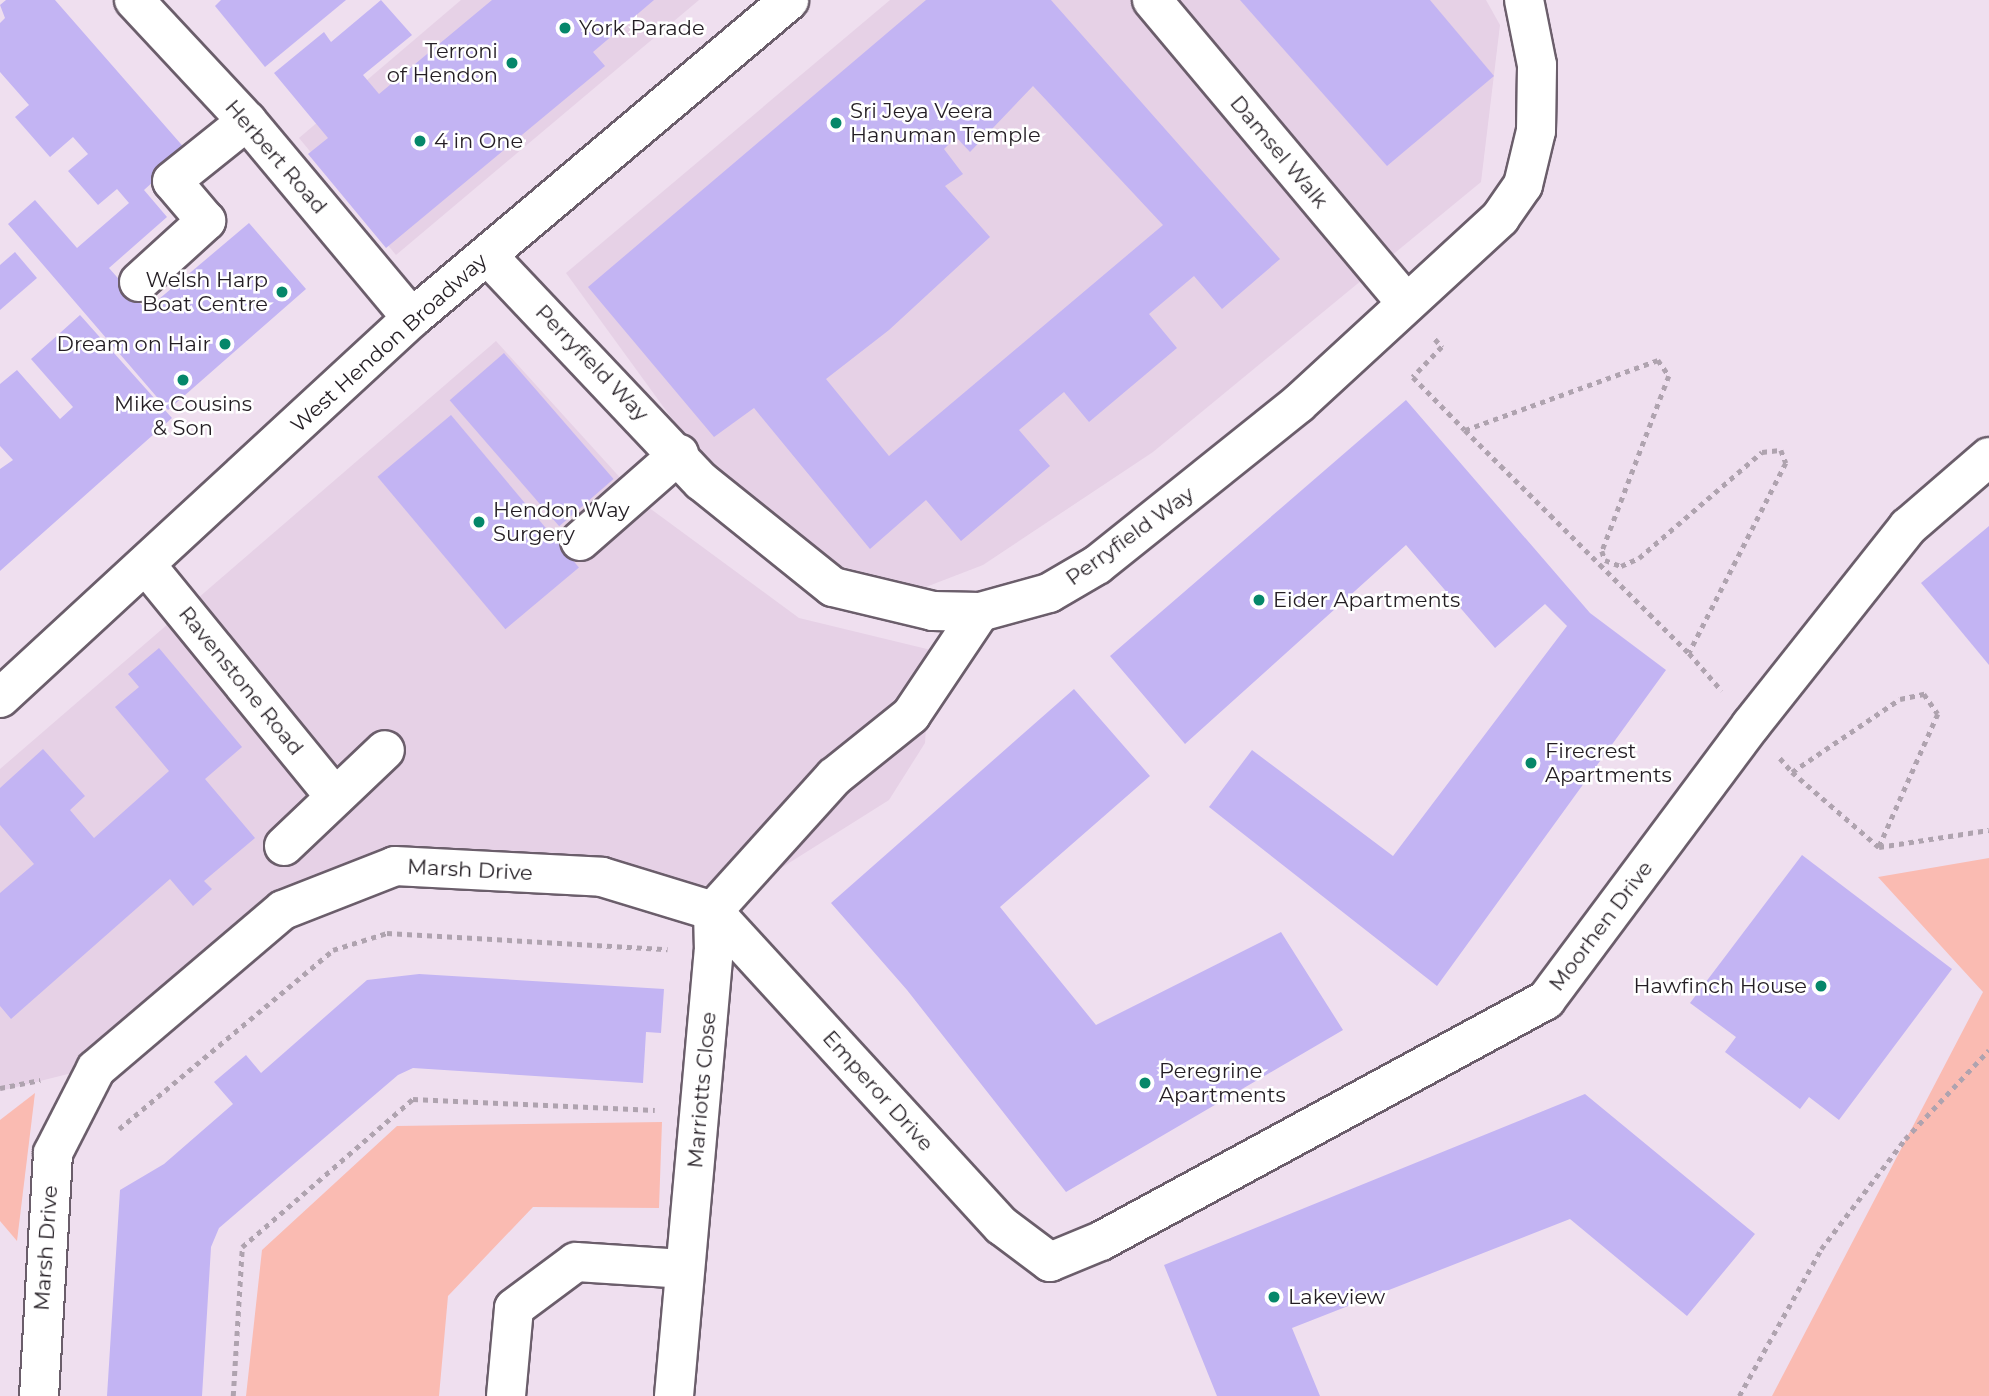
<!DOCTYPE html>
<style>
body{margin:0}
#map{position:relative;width:1989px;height:1396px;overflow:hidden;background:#efdfef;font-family:Montserrat,sans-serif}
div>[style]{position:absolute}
.built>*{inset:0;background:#e6d1e6}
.green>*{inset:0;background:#fabbb2}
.building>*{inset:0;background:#c3b4f3;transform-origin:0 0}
.path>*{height:4.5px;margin-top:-2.25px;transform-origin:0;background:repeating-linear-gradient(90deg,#afa3af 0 5px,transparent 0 10px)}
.roads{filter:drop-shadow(2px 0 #6b5e6b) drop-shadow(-2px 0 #6b5e6b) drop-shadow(0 2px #6b5e6b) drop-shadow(0 -2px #6b5e6b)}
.minor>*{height:38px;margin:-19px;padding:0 19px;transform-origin:19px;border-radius:19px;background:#fff}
.major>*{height:38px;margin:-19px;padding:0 19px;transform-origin:19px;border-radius:19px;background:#fff}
.dots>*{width:19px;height:19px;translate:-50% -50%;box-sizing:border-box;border:4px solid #fff;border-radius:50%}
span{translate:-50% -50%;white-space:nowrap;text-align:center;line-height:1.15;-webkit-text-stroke:5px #fff;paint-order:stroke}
.poi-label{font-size:21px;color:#241e24}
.left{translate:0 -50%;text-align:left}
.right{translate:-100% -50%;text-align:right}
.street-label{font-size:21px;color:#241e24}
</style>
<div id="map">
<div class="built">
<i style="clip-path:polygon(461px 0,699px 0,396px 255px,299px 138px)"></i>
<i style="clip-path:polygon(890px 0,1486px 0,1500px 25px,1481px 182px,1153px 452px,983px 565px,918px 590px,809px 556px,694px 449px,566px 273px)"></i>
<i style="clip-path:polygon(496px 341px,644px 504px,799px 618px,931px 650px,925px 743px,889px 800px,713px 911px,727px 887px,399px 862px,284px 909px,96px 1067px,0 1091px,0 769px)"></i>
</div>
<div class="green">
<i style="clip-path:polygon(1989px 858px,1989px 1396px,1772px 1396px,1983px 992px,1878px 877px)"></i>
<i style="clip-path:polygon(35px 1093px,17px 1241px,0 1221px,0 1120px)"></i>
<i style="clip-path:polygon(662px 1122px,659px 1208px,533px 1207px,448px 1296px,439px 1396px,246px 1396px,262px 1250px,397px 1126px)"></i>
</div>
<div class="building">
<i style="clip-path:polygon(6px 0,55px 0,187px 151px,144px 190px,167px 217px,109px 268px,146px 310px,249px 223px,306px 289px,168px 410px,8px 224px,35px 200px,77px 248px,129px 203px,117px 189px,98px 205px,68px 171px,88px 154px,73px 137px,50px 157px,15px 117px,29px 105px,0 72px,0 23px,5px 18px,0 5px)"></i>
<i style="clip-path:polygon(221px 0,346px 0,265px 67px,215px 6px)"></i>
<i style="clip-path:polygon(381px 0,412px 35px,363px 75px,379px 94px,492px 0,654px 0,593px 52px,605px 66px,386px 248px,308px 154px,328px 138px,274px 73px,324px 32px,331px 42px)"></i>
<i style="clip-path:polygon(evenodd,926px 0,1051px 0,1280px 259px,1222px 309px,1194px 276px,1149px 314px,1177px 348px,1089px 422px,1064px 392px,1019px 430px,1050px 466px,961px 541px,926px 500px,870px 549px,754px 408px,714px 437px,588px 287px,926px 0,1033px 86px,1163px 225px,889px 456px,826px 379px,889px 330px,990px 237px,945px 186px,963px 174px,944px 149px,956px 137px,970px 152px,1033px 86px)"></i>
<i style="clip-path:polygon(1240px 0,1430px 0,1494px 76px,1387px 166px)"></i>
<i style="clip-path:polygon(15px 252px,37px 278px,0 310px,0 265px)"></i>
<i style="clip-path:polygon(80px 315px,172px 418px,0 571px,0 469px,13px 460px,0 446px,0 384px,17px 370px,60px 419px,73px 407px,31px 359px)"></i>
<i style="left:504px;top:353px;width:167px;height:72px;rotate:49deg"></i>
<i style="clip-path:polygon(1406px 400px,1590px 613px,1666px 670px,1437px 986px,1209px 807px,1252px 750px,1393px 856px,1567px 626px,1545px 604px,1495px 648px,1406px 545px,1185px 744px,1110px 656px)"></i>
<i style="left:451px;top:415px;width:199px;height:96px;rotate:50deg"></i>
<i style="clip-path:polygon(1989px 526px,1989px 665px,1921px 583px)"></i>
<i style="clip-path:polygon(159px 648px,242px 747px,205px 779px,255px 838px,204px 881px,212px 889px,193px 906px,170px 879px,11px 1019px,0 1006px,0 893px,34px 864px,0 825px,0 788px,43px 749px,85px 796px,70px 810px,94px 838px,169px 771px,115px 707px,139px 687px,128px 674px)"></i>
<i style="clip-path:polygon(1074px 689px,1150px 776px,1000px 907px,1096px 1025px,1281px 932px,1343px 1030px,1066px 1192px,907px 990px,831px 903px)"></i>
<i style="clip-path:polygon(1802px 855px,1952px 969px,1839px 1120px,1809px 1097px,1800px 1109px,1725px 1052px,1736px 1037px,1690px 1003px)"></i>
<i style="clip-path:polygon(419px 974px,664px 989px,661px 1033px,646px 1032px,643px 1083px,413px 1068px,398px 1075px,219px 1228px,211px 1247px,202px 1396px,107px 1396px,120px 1190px,164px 1164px,233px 1104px,214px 1082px,246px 1055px,261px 1073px,367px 980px)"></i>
<i style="clip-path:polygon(1585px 1094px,1755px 1234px,1687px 1316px,1570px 1219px,1292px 1328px,1320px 1396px,1217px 1396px,1164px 1265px)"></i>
</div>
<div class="path">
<i style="left:1435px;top:339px;width:11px;rotate:49deg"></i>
<i style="left:1442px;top:347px;width:42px;rotate:134deg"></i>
<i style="left:1413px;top:377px;width:74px;rotate:45.5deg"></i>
<i style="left:1465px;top:430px;width:205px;rotate:-19.9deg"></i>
<i style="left:1658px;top:360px;width:19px;rotate:55deg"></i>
<i style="left:1669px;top:376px;width:187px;rotate:110.9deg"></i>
<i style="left:1602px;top:551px;width:9px;rotate:72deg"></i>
<i style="left:1605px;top:560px;width:17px;rotate:21deg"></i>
<i style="left:1621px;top:566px;width:20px;rotate:-24deg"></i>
<i style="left:1639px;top:558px;width:162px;rotate:-40.8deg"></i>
<i style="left:1762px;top:452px;width:19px;rotate:-6deg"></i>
<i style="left:1781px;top:450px;width:14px;rotate:69deg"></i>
<i style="left:1786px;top:463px;width:213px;rotate:117deg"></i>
<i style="left:1689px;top:653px;width:50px;rotate:49deg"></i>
<i style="left:1465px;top:430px;width:316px;rotate:44.9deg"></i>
<i style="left:1780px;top:758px;width:18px;rotate:49deg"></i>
<i style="left:1792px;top:772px;width:130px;rotate:-34.1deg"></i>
<i style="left:1900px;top:699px;width:25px;rotate:-12deg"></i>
<i style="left:1924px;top:694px;width:24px;rotate:55deg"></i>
<i style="left:1938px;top:714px;width:145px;rotate:113.9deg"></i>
<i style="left:1879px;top:847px;width:111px;rotate:-8.8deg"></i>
<i style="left:1792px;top:772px;width:115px;rotate:40.8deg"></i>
<i style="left:0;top:1088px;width:41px;rotate:-11.3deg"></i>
<i style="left:119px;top:1129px;width:279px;rotate:-39.9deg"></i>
<i style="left:333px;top:950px;width:57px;rotate:-17.5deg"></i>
<i style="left:387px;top:933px;width:281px;rotate:3.3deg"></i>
<i style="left:233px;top:1396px;width:149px;rotate:-86.5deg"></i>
<i style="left:242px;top:1247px;width:226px;rotate:-40.9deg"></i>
<i style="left:413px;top:1099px;width:242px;rotate:2.6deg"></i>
<i style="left:1739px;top:1396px;width:168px;rotate:-60.8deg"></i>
<i style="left:1821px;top:1249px;width:138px;rotate:-52.6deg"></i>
<i style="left:1905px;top:1139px;width:122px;rotate:-46.7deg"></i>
</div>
<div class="roads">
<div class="minor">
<i style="left:134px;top:0;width:166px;rotate:47deg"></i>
<i style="left:247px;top:121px;width:257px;rotate:50.1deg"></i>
<i style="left:1152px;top:0;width:395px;rotate:50deg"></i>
<i style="left:488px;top:256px;width:310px;rotate:46.6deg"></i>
<i style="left:701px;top:481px;width:169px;rotate:38.8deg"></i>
<i style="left:833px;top:587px;width:103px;rotate:13.5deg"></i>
<i style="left:933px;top:611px;width:47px;rotate:1.2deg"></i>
<i style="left:980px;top:612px;width:72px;rotate:-15.4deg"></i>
<i style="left:1049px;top:593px;width:56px;rotate:-30.3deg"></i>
<i style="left:1097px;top:565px;width:258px;rotate:-38.7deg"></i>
<i style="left:1298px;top:404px;width:275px;rotate:-42.6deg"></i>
<i style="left:1500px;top:218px;width:40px;rotate:-55.1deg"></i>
<i style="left:1523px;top:185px;width:56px;rotate:-76.5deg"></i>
<i style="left:1536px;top:131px;width:66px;rotate:-89.1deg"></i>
<i style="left:1537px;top:65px;width:66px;rotate:-101.3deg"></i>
<i style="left:139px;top:282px;width:91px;rotate:-42.3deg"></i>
<i style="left:206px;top:221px;width:52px;rotate:-130.4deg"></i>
<i style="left:172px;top:181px;width:96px;rotate:-38.7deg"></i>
<i style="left:580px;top:541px;width:132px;rotate:-41.3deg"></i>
<i style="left:146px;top:565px;width:299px;rotate:50.8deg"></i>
<i style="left:284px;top:846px;width:139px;rotate:-43.5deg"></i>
<i style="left:713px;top:911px;width:427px;rotate:47.5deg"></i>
<i style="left:1002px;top:1226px;width:60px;rotate:36.9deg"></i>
<i style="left:1050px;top:1262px;width:55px;rotate:-22.4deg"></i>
<i style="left:1101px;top:1241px;width:506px;rotate:-28.44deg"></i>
<i style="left:1546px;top:1000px;width:343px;rotate:-53.3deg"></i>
<i style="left:1751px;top:725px;width:253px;rotate:-51.6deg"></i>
<i style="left:1908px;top:527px;width:107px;rotate:-40.8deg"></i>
<i style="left:39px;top:1396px;width:243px;rotate:-86.7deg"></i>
<i style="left:53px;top:1153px;width:94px;rotate:-62.9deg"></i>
<i style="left:96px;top:1069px;width:245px;rotate:-40.4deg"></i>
<i style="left:283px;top:910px;width:120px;rotate:-21.4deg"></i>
<i style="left:395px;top:866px;width:207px;rotate:3deg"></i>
<i style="left:602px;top:877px;width:116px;rotate:17deg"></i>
<i style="left:713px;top:911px;width:181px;rotate:-47.9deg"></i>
<i style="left:834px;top:777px;width:99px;rotate:-38.8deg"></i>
<i style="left:911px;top:715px;width:124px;rotate:-56.2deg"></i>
<i style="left:506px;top:1396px;width:88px;rotate:-84.8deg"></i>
<i style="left:514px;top:1308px;width:77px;rotate:-36.6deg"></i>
<i style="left:576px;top:1262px;width:107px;rotate:3.7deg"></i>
<i style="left:674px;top:1396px;width:446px;rotate:-84.9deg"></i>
<i style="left:714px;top:952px;width:41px;rotate:-91.4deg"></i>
</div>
<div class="major">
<i style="left:0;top:698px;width:560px;rotate:-42.69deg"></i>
<i style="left:412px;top:318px;width:493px;rotate:-40.1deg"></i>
</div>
</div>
<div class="dots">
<i style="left:565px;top:28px;background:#05876a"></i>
<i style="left:512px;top:63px;background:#05876a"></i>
<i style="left:836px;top:123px;background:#05876a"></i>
<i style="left:420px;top:141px;background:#05876a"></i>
<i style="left:282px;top:292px;background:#05876a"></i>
<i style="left:225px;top:344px;background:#05876a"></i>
<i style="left:183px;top:380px;background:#05876a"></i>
<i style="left:479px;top:522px;background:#05876a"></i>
<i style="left:1259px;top:600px;background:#05876a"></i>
<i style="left:1531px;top:763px;background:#05876a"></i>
<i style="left:1821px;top:986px;background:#05876a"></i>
<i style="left:1145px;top:1083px;background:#05876a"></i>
<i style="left:1274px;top:1297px;background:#05876a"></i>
</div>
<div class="poi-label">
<span class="left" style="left:579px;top:28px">York Parade</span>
<span class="right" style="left:498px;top:63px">Terroni<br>of Hendon</span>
<span class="left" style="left:850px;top:123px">Sri Jeya Veera<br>Hanuman Temple</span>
<span class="left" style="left:434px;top:141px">4 in One</span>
<span class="right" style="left:268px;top:292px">Welsh Harp<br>Boat Centre</span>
<span class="right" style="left:211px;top:344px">Dream on Hair</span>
<span style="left:183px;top:416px">Mike Cousins<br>&amp; Son</span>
<span class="left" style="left:493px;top:522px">Hendon Way<br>Surgery</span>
<span class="left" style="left:1273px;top:600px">Eider Apartments</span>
<span class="left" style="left:1545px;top:763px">Firecrest<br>Apartments</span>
<span class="right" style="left:1807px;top:986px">Hawfinch House</span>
<span class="left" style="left:1159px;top:1083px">Peregrine<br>Apartments</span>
<span class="left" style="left:1288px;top:1297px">Lakeview</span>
</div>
<div class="street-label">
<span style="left:1279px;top:152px;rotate:50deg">Damsel Walk</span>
<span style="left:276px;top:157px;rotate:49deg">Herbert Road</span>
<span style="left:389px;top:343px;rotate:-42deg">West Hendon Broadway</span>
<span style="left:592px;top:363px;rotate:46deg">Perryfield Way</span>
<span style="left:1130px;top:536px;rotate:-36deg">Perryfield Way</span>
<span style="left:241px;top:681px;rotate:51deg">Ravenstone Road</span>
<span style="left:470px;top:870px;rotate:3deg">Marsh Drive</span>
<span style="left:1601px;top:926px;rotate:-53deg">Moorhen Drive</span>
<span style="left:702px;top:1090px;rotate:-85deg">Marriotts Close</span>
<span style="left:878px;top:1091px;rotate:48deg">Emperor Drive</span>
<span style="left:46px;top:1248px;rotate:-86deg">Marsh Drive</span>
</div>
</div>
